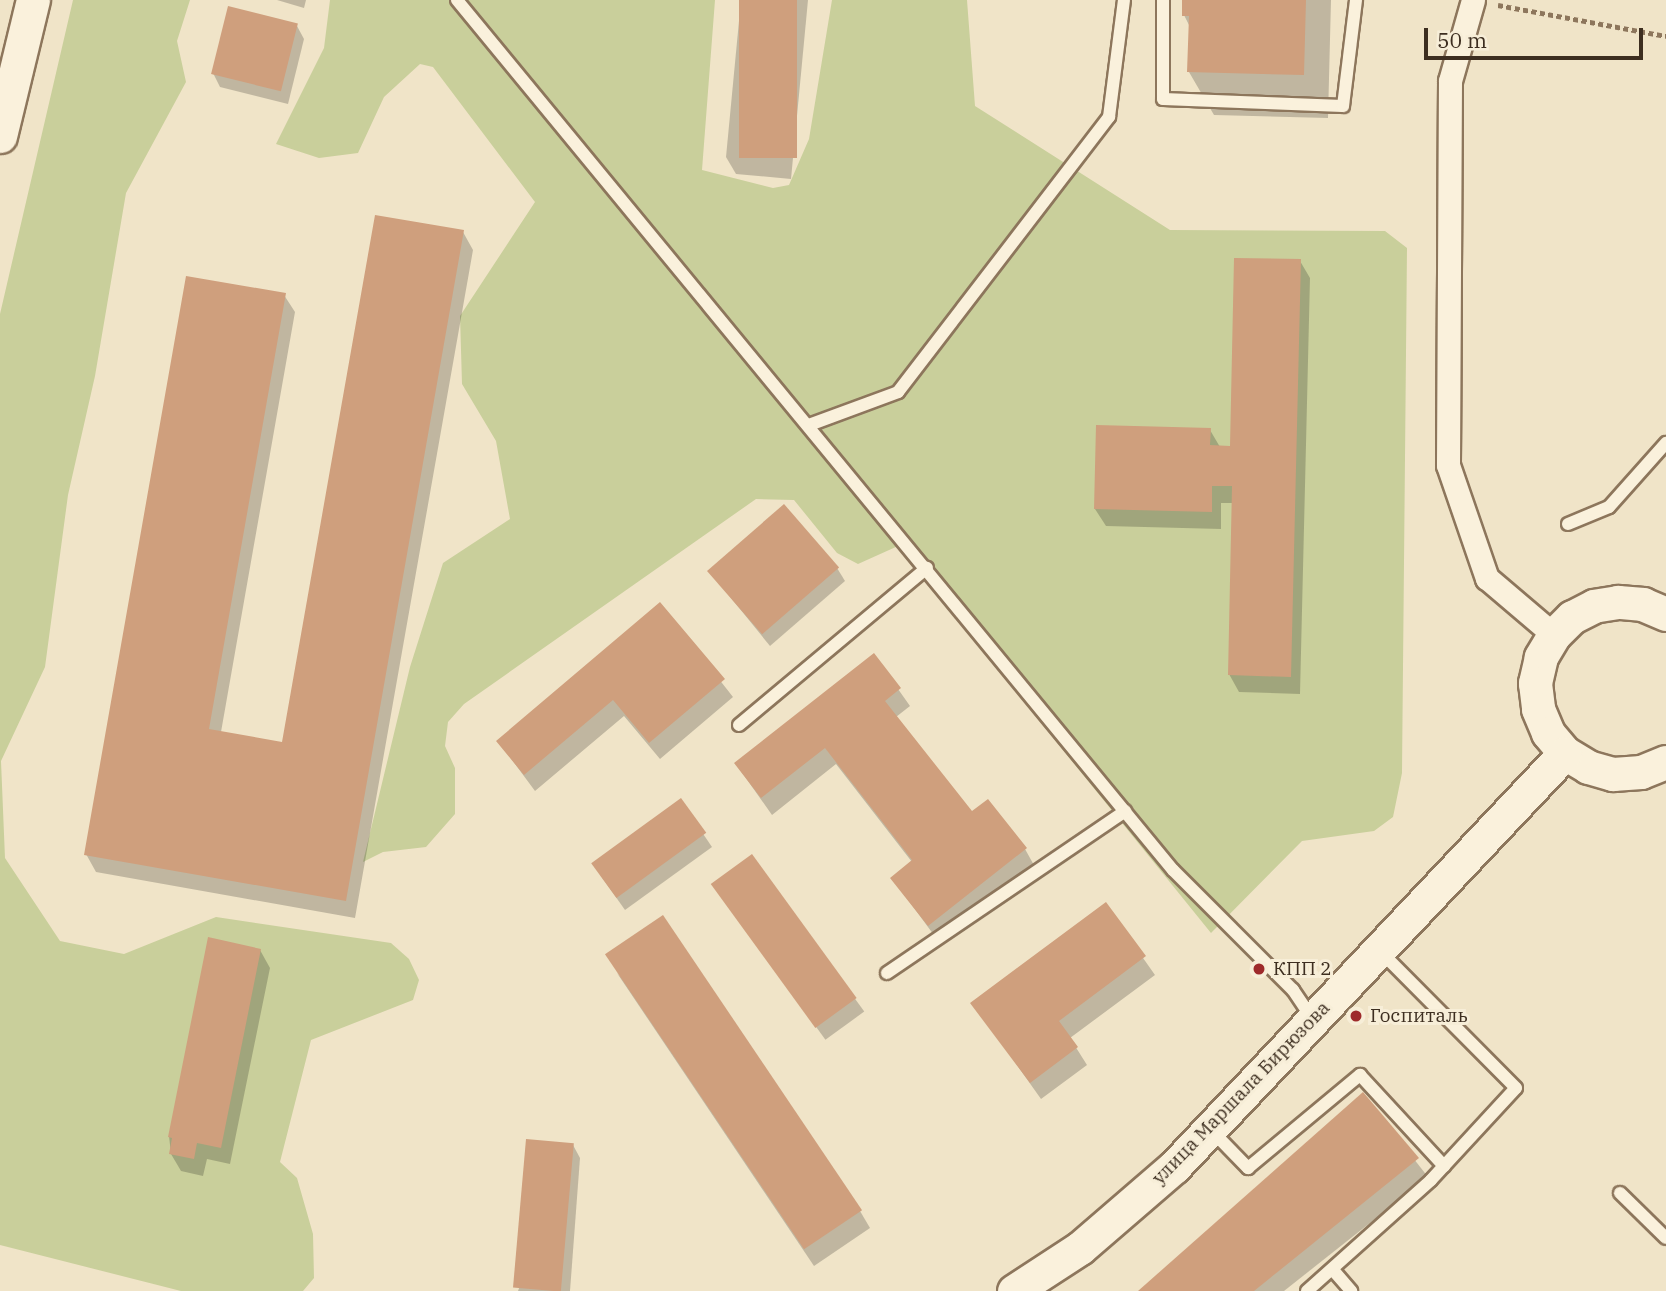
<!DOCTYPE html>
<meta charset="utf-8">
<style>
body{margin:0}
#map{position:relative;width:1666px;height:1291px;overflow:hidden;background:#f0e4c8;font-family:"IBM Plex Serif",serif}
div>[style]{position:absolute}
.green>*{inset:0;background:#c9cf9b}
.shadow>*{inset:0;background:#0003;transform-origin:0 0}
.building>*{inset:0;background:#cf9f7d;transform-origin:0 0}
.path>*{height:4.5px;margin-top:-2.25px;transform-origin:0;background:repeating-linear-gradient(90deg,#8d765c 0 5px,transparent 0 8.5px)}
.roads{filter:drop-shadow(2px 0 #8d765c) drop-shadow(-2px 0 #8d765c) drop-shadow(0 2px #8d765c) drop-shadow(0 -2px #8d765c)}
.lane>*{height:12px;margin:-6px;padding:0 6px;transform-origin:6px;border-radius:6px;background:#faf1dc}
.street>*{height:23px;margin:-11.5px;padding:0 11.5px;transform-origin:11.5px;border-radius:11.5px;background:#faf1dc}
.secondary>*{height:33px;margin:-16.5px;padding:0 16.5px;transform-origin:16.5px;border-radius:16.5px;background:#faf1dc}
.dots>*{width:19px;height:19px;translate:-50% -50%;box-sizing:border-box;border:4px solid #f7eed8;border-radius:50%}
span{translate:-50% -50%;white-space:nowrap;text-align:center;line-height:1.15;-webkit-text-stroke:6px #f7eed8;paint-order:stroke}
.poi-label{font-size:19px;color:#3d2e20}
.left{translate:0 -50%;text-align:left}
.street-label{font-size:19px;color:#3d2e20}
.scale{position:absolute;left:1424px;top:28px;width:219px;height:32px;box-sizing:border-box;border:4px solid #3d2e20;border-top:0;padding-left:9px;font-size:21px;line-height:24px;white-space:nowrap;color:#3d2e20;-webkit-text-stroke:5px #f7eed8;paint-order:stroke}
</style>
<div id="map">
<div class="green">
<i style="clip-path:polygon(73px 0,190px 0,177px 41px,186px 82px,126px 193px,95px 376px,68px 495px,45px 667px,1px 761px,5px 858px,60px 941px,124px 954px,216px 917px,391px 943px,409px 959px,419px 980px,413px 1000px,311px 1040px,280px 1162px,297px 1178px,313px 1234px,314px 1278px,303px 1291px,181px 1291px,0 1245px,0 314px)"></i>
<i style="clip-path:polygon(330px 0,715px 0,702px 170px,773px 188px,789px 185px,809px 139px,832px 0,967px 0,975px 106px,1170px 230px,1385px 231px,1407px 248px,1402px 773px,1393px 817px,1374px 831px,1302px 841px,1211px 933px,898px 546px,858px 564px,837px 553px,794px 500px,756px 499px,464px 704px,448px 722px,445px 746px,455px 768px,455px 814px,426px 847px,383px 852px,363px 862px,410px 667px,443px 563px,510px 519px,496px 441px,462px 384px,460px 316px,535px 202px,433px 67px,420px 64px,384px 97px,358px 153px,319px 158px,276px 144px,324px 48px)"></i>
</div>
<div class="shadow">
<i style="clip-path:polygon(277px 0,306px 0,304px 8px)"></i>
<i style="clip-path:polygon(741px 0,808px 0,791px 179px,736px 174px,726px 157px)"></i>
<i style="clip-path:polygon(1184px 0,1331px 0,1328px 118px,1214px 115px,1189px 72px,1190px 27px,1184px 15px)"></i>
<i style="clip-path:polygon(297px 26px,304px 39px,288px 104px,220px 87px,213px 73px)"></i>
<i style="clip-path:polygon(463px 232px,473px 250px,355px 918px,96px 872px,86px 854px,284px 295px,295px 312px,221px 732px,284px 744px)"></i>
<i style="clip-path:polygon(1300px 261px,1310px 278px,1300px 694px,1239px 692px,1229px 674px,1234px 503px,1221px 503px,1221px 529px,1106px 526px,1095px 509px,1210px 430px,1220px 447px,1232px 448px)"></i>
<i style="clip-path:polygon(837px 568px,845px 581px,770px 646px,709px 571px)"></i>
<i style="clip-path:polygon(660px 604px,733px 697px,660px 759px,624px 716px,535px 791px,498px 741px)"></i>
<i style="clip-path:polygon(874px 655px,910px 706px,896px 717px,972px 814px,1025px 849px,1035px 867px,939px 942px,892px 878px,912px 862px,836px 764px,772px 815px,736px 764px)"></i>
<i style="clip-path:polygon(680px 800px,712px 847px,625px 910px,601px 876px)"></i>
<i style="left:752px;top:857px;width:191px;height:48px;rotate:54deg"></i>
<i style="clip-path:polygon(1105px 904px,1155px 975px,1070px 1038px,1087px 1065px,1041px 1099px,973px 1003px)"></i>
<i style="clip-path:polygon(260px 950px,270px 968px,230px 1164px,207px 1159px,203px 1176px,181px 1171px,171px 1154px,169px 1136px)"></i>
<i style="clip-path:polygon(617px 973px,860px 1211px,870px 1228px,814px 1266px)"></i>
<i style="clip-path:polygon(1363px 1094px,1428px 1177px,1284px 1291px,1141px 1291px)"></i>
<i style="clip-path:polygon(573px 1145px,580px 1158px,570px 1291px,518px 1291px)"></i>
</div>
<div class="building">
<i style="left:739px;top:0;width:58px;height:158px"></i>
<i style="clip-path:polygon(1182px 0,1306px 0,1304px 75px,1187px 72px,1189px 16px,1182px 16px)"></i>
<i style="left:228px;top:6px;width:72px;height:70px;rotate:14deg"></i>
<i style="clip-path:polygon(375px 215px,464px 230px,346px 901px,84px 855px,186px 276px,286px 293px,209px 729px,282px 742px)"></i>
<i style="clip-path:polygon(1234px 258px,1301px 259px,1291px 677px,1228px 675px,1232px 486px,1212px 486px,1212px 512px,1094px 509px,1096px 425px,1211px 428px,1210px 445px,1230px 446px)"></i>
<i style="left:784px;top:504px;width:84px;height:102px;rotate:49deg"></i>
<i style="clip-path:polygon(660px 602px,725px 679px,649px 743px,613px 700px,524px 775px,496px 741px)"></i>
<i style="clip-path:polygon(874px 653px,901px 688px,885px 701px,972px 811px,988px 799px,1027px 848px,928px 926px,890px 878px,912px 860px,825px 748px,761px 798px,734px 763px)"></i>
<i style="left:681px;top:798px;width:43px;height:111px;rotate:54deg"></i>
<i style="left:752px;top:854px;width:178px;height:51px;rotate:54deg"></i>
<i style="clip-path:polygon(1106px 902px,1146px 956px,1059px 1021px,1078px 1047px,1030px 1083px,970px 1003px)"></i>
<i style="left:663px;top:915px;width:356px;height:70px;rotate:56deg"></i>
<i style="clip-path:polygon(208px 937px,261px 949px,221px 1148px,197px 1143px,194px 1159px,169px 1154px,172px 1138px,168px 1137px)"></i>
<i style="clip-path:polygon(1363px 1092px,1419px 1158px,1254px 1291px,1138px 1291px)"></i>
<i style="left:526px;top:1139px;width:48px;height:149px;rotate:5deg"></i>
</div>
<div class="path">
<i style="left:1498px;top:5px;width:171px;rotate:10.5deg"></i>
</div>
<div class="roads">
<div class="lane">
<i style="left:457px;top:0;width:1127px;rotate:50.55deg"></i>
<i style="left:1173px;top:870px;width:170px;rotate:45deg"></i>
<i style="left:1293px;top:990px;width:34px;rotate:56deg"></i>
<i style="left:1163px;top:0;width:99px;rotate:90deg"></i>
<i style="left:1163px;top:99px;width:180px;rotate:2.2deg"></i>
<i style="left:1343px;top:106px;width:107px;rotate:-83deg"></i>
<i style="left:809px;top:425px;width:95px;rotate:-20.3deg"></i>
<i style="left:898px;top:392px;width:347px;rotate:-52.5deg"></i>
<i style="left:1109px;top:117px;width:118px;rotate:-82.7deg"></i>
<i style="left:1568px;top:524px;width:44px;rotate:-22.5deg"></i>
<i style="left:1609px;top:507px;width:86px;rotate:-48.3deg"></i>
<i style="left:739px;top:725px;width:245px;rotate:-39.9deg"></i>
<i style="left:887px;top:973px;width:288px;rotate:-34.2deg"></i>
<i style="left:1212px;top:1131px;width:52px;rotate:45.8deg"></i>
<i style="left:1248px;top:1168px;width:146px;rotate:-39.7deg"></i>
<i style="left:1360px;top:1075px;width:124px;rotate:47.3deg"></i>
<i style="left:1620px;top:1193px;width:64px;rotate:44.4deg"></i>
<i style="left:1333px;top:1270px;width:28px;rotate:49deg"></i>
<i style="left:1307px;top:1291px;width:166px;rotate:-41.8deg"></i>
<i style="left:1431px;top:1180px;width:125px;rotate:-47.3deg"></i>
<i style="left:1516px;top:1088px;width:193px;rotate:-134.8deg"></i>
</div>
<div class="street">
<i style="left:1473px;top:0;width:84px;rotate:105.9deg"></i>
<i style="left:1450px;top:81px;width:384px;rotate:90.3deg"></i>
<i style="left:1448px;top:465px;width:120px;rotate:71deg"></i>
<i style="left:1487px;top:578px;width:88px;rotate:40.4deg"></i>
</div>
<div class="secondary">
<i style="left:0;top:136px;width:140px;rotate:-76.4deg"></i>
<i style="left:1666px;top:614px;width:25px;rotate:-157deg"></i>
<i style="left:1643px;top:604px;width:25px;rotate:-175deg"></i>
<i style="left:1618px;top:602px;width:24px;rotate:171deg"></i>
<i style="left:1594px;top:606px;width:25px;rotate:153deg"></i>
<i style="left:1572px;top:617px;width:25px;rotate:135deg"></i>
<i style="left:1554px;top:635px;width:26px;rotate:121deg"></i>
<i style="left:1541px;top:657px;width:27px;rotate:103deg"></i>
<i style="left:1535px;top:683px;width:26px;rotate:83deg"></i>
<i style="left:1538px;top:709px;width:26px;rotate:67deg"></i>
<i style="left:1548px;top:733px;width:26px;rotate:50deg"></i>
<i style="left:1565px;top:753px;width:27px;rotate:31deg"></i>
<i style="left:1588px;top:767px;width:26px;rotate:16deg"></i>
<i style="left:1613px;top:774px;width:28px;rotate:-4deg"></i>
<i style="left:1641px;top:772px;width:27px;rotate:-22deg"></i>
<i style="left:1014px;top:1291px;width:79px;rotate:-33.1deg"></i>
<i style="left:1080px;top:1248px;width:124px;rotate:-40.8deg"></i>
<i style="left:1174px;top:1167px;width:569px;rotate:-46.64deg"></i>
</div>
</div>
<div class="dots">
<i style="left:1259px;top:969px;background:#9e2a2b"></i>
<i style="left:1356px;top:1016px;background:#9e2a2b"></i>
</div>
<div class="poi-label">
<span class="left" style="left:1273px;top:969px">КПП 2</span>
<span class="left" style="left:1370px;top:1016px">Госпиталь</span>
</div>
<div class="street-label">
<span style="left:1241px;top:1093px;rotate:-46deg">улица Маршала Бирюзова</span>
</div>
<div class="scale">50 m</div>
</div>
